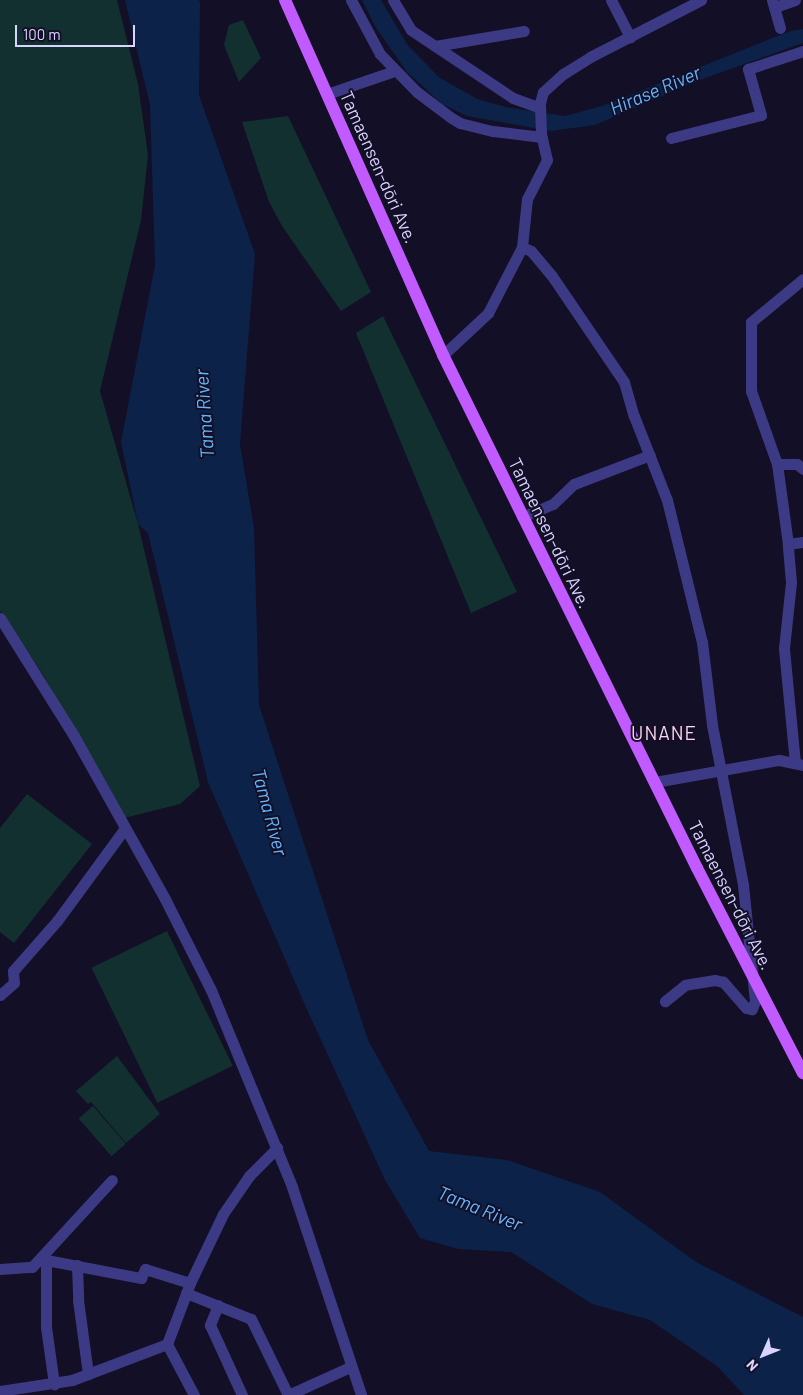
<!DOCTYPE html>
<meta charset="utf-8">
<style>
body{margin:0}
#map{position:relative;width:803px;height:1395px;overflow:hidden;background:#130f26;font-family:Barlow,sans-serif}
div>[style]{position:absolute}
.green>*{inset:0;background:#12302f;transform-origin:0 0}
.water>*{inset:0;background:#0c2248}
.river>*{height:15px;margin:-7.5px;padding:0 7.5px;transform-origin:7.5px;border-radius:7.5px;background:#0c2248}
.minor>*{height:11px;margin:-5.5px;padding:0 5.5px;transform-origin:5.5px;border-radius:5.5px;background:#3d3a85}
.major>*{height:12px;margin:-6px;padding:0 6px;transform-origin:6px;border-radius:6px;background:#c25bff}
span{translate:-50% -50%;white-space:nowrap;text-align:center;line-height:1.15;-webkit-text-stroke:4px #130f26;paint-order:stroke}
.street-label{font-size:18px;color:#d9d4ff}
.water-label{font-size:19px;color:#62b6ff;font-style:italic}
.neighbourhood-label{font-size:19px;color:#ffd6f0;letter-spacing:1px}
.north{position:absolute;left:738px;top:1330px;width:50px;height:50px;-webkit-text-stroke:4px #130f26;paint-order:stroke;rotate:226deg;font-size:14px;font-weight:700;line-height:20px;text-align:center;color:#d9d4ff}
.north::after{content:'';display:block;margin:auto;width:18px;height:22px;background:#d9d4ff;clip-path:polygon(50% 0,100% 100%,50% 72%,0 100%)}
.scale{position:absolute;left:15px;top:25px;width:120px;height:22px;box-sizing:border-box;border:2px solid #d9d4ff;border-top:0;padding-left:6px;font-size:15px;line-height:18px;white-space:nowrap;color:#d9d4ff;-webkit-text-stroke:4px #130f26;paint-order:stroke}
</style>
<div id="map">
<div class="green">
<i style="clip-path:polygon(0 0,117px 0,138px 84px,148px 155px,141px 220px,100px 391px,138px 524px,200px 786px,180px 804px,124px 818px,42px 673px,0 611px)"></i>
<i style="clip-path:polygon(243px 20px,261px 58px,239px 82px,224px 45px,229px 25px)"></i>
<i style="clip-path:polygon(288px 116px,371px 292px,341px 311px,282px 226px,269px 202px,242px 122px)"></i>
<i style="clip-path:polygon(383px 316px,517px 592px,471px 613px,356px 333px)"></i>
<i style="clip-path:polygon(27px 794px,92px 844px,14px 943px,0 932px,0 828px)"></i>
<i style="left:167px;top:931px;width:150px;height:84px;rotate:64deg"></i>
<i style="clip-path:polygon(117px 1056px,160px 1114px,126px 1143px,91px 1102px,88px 1104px,76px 1091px)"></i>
<i style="left:93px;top:1106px;width:50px;height:19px;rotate:49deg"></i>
</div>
<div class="water">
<i style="clip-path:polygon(125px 0,199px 0,200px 3px,199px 95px,255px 254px,240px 444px,254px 528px,259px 705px,368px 1040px,429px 1151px,507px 1160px,600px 1192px,696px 1262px,803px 1317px,803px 1395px,744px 1395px,717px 1366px,650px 1320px,592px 1304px,511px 1252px,458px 1249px,420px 1238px,385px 1180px,305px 1005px,208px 782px,148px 533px,138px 524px,121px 442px,155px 265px,150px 105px)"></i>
<i style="clip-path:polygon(362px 0,381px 0,407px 44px,415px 68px,462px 108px,474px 110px,491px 105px,565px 116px,605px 105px,790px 31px,803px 29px,803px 43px,697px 81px,595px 125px,551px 131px,467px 116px,442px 104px,407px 72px,376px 28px)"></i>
</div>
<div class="river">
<i style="left:399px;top:47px;width:50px;rotate:45.8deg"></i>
<i style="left:434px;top:83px;width:47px;rotate:29.3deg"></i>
<i style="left:475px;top:106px;width:28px;rotate:15deg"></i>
</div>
<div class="minor">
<i style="left:351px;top:0;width:61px;rotate:61.8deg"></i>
<i style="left:380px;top:54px;width:53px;rotate:45.8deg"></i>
<i style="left:417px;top:92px;width:41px;rotate:37.1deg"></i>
<i style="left:450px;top:117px;width:12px;rotate:31deg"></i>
<i style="left:460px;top:123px;width:34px;rotate:14deg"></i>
<i style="left:493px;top:131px;width:49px;rotate:7deg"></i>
<i style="left:393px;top:0;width:35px;rotate:59deg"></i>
<i style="left:411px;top:30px;width:123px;rotate:33.7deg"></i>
<i style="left:513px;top:98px;width:29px;rotate:20deg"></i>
<i style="left:611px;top:0;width:42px;rotate:62.8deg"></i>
<i style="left:772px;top:0;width:29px;rotate:74deg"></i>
<i style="left:775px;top:7px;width:21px;rotate:-19deg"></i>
<i style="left:435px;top:46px;width:90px;rotate:-9.6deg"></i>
<i style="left:327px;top:94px;width:71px;rotate:-18.9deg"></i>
<i style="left:671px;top:138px;width:93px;rotate:-14.3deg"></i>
<i style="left:761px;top:115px;width:48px;rotate:-105.8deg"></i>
<i style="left:748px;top:69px;width:58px;rotate:-18.1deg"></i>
<i style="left:522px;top:247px;width:10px;rotate:24deg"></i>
<i style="left:531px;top:251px;width:33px;rotate:50deg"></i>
<i style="left:552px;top:276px;width:128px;rotate:55.8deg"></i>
<i style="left:624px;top:382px;width:35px;rotate:74deg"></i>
<i style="left:634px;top:416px;width:90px;rotate:68.6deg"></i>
<i style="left:667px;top:500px;width:146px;rotate:76.2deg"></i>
<i style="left:702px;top:642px;width:84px;rotate:83.1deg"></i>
<i style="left:712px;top:725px;width:163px;rotate:79deg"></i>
<i style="left:743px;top:885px;width:117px;rotate:84.1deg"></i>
<i style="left:755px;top:1001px;width:9px;rotate:111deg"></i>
<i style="left:752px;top:1009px;width:6px;rotate:-171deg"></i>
<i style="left:746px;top:1008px;width:35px;rotate:-131deg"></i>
<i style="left:723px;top:982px;width:8px;rotate:-166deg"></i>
<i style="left:715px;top:980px;width:30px;rotate:171deg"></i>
<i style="left:685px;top:985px;width:26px;rotate:141deg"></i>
<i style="left:443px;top:355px;width:62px;rotate:-43deg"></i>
<i style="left:488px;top:313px;width:74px;rotate:-62.7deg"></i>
<i style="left:522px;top:247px;width:48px;rotate:-84.1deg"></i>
<i style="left:527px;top:199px;width:44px;rotate:-62.9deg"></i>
<i style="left:547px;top:160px;width:27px;rotate:-103deg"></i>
<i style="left:541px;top:134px;width:31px;rotate:-92deg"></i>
<i style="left:540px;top:103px;width:11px;rotate:-75deg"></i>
<i style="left:543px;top:92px;width:27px;rotate:-42deg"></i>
<i style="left:563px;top:74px;width:32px;rotate:-32deg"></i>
<i style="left:590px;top:57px;width:125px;rotate:-27.2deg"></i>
<i style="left:777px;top:464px;width:20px"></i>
<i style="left:797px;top:464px;width:8px;rotate:40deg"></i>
<i style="left:522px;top:517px;width:34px;rotate:-23deg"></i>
<i style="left:553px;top:504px;width:29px;rotate:-44deg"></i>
<i style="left:574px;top:484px;width:81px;rotate:-20.9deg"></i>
<i style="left:788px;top:544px;width:15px;rotate:-8deg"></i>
<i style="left:0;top:618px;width:139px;rotate:57.9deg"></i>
<i style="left:74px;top:736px;width:187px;rotate:60.8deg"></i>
<i style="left:165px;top:899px;width:102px;rotate:63.2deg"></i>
<i style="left:211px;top:990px;width:213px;rotate:67.6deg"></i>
<i style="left:292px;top:1187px;width:219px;rotate:71.6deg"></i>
<i style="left:795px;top:763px;width:116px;rotate:-95.5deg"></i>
<i style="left:784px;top:648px;width:66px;rotate:-83.9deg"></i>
<i style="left:791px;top:582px;width:38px;rotate:-95deg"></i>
<i style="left:788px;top:544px;width:81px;rotate:-97.8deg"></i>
<i style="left:777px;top:464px;width:77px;rotate:-109.6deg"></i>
<i style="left:751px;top:391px;width:69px;rotate:-90deg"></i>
<i style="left:751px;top:322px;width:67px;rotate:-39.6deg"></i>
<i style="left:655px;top:782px;width:126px;rotate:-10.1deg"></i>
<i style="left:779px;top:760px;width:25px;rotate:12deg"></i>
<i style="left:0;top:995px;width:18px;rotate:-41deg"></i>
<i style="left:14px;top:983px;width:12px;rotate:-95deg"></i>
<i style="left:13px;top:971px;width:67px;rotate:-48.7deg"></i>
<i style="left:57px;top:921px;width:115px;rotate:-53.8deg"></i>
<i style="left:41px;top:1259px;width:102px;rotate:10.8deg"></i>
<i style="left:141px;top:1278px;width:10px;rotate:-66deg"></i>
<i style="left:145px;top:1269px;width:47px;rotate:17.3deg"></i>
<i style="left:46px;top:1259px;width:68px;rotate:90deg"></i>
<i style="left:46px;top:1327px;width:58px;rotate:82deg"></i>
<i style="left:77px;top:1265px;width:35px;rotate:88deg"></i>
<i style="left:78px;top:1300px;width:75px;rotate:82.3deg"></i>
<i style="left:0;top:1269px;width:32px;rotate:-4deg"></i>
<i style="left:32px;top:1267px;width:118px;rotate:-47.4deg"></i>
<i style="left:186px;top:1293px;width:70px;rotate:21.8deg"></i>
<i style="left:251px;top:1319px;width:85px;rotate:64deg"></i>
<i style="left:218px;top:1305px;width:22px;rotate:112deg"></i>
<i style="left:210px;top:1325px;width:77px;rotate:65.4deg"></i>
<i style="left:0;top:1391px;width:73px;rotate:-8.7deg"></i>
<i style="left:72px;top:1380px;width:102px;rotate:-20.8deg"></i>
<i style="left:194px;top:1395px;width:58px;rotate:-117.9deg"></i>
<i style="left:167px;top:1344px;width:65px;rotate:-69.3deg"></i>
<i style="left:190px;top:1283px;width:76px;rotate:-64.4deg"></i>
<i style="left:223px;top:1214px;width:46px;rotate:-55.6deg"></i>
<i style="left:249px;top:1176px;width:40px;rotate:-45deg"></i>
<i style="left:288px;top:1395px;width:68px;rotate:-24.3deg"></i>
</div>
<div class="major">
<i style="left:285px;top:0;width:389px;rotate:66deg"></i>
<i style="left:443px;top:355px;width:572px;rotate:63.66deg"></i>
<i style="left:697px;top:868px;width:231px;rotate:62.7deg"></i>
</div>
<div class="street-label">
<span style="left:379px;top:167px;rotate:66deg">Tamaensen-dōri Ave.</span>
<span style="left:550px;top:533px;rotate:64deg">Tamaensen-dōri Ave.</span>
<span style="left:731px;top:895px;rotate:63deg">Tamaensen-dōri Ave.</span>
</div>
<div class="water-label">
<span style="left:655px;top:90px;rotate:-23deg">Hirase River</span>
<span style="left:204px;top:414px;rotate:-94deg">Tama River</span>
<span style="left:270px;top:812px;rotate:75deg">Tama River</span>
<span style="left:480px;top:1208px;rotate:22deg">Tama River</span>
</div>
<div class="neighbourhood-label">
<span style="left:664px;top:733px">UNANE</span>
</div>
<div class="north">N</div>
<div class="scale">100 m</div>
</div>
